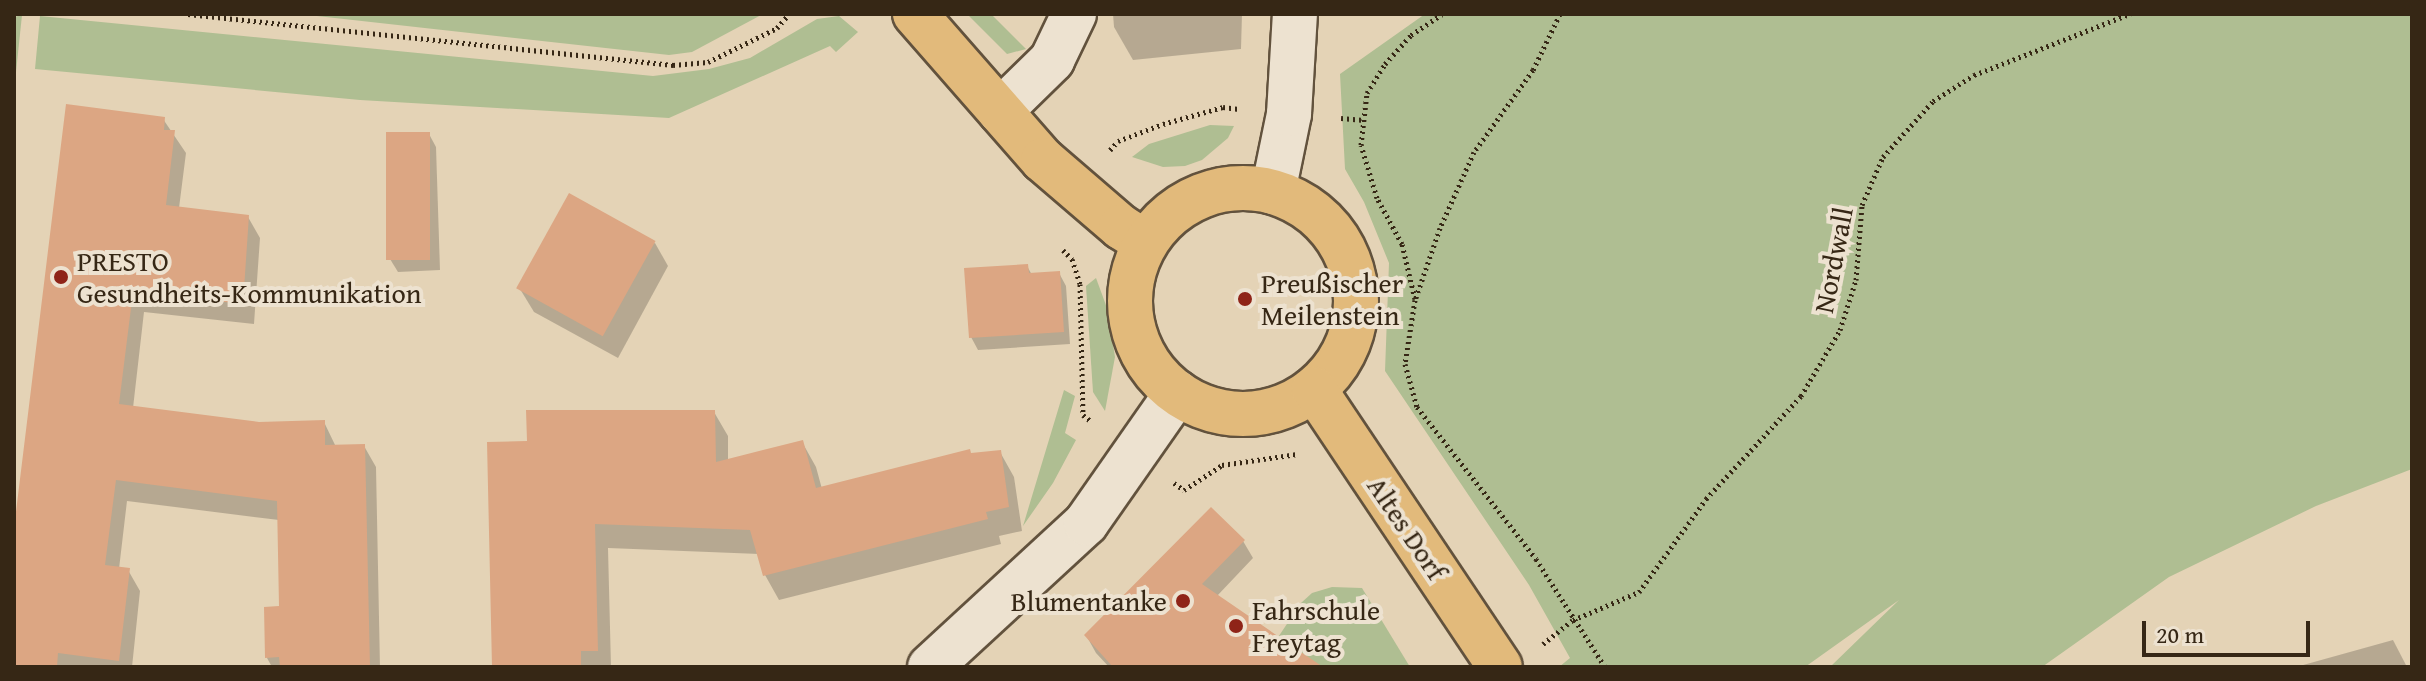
<!DOCTYPE html>
<meta charset="utf-8">
<style>
body{margin:0}
#map{position:relative;width:2426px;height:681px;overflow:hidden;background:#e4d3b6;font-family:"Gentium Book Plus",serif}
div>[style]{position:absolute}
.green>*{inset:0;background:#afbe92}
.shadow>*{inset:0;background:#0003}
.building>*{inset:0;background:#dca683;transform-origin:0 0}
.path>*{height:5px;margin-top:-2.5px;transform-origin:0;background:repeating-linear-gradient(90deg,#362715 0 2px,transparent 0 6px)}
.roads{filter:drop-shadow(2px 0 #62523d) drop-shadow(-2px 0 #62523d) drop-shadow(0 2px #62523d) drop-shadow(0 -2px #62523d)}
.minor>*{height:44px;margin:-22px;padding:0 22px;transform-origin:22px;border-radius:22px;background:#ede2d0}
.major>*{height:44px;margin:-22px;padding:0 22px;transform-origin:22px;border-radius:22px;background:#e2ba7b}
.major>.ring{margin:-22px;padding:0;box-sizing:content-box;background:none;border:44px solid #e2ba7b;border-radius:50%}
.dots>*{width:22px;height:22px;translate:-50% -50%;box-sizing:border-box;border:4px solid #ede2d0;border-radius:50%}
span{translate:-50% -50%;white-space:nowrap;text-align:center;line-height:1.15;-webkit-text-stroke:8px #ede2d0;paint-order:stroke}
.street-label{font-size:28px;color:#362715}
.poi-label{font-size:28px;color:#362715}
.left{translate:0 -50%;text-align:left}
.right{translate:-100% -50%;text-align:right}
.frame{position:absolute;inset:0;border:16px solid #362715;pointer-events:none}
.scale{position:absolute;left:2142px;top:621px;width:168px;height:36px;box-sizing:border-box;border:4px solid #362715;border-top:0;padding-left:10px;font-size:24px;line-height:28px;white-space:nowrap;color:#362715;-webkit-text-stroke:6px #ede2d0;paint-order:stroke}
</style>
<div id="map">
<div class="green">
<i style="clip-path:polygon(299px 14px,763px 14px,692px 52px,669px 55px)"></i>
<i style="clip-path:polygon(967px 14px,991px 14px,1026px 49px,1007px 54px)"></i>
<i style="clip-path:polygon(1425px 14px,2412px 14px,2412px 469px,2316px 506px,2169px 577px,2042px 667px,1830px 667px,1899px 600px,1805px 667px,1559px 667px,1570px 658px,1529px 585px,1385px 371px,1389px 263px,1364px 202px,1345px 169px,1340px 74px)"></i>
<i style="clip-path:polygon(22px 15px,14px 91px,14px 17px)"></i>
<i style="clip-path:polygon(40px 16px,653px 76px,709px 69px,750px 58px,817px 19px,839px 16px,858px 32px,836px 52px,830px 46px,669px 118px,360px 100px,35px 69px)"></i>
<i style="clip-path:polygon(1210px 125px,1234px 126px,1228px 138px,1202px 160px,1185px 166px,1163px 167px,1132px 157px,1149px 144px)"></i>
<i style="clip-path:polygon(1096px 278px,1107px 308px,1115px 357px,1105px 411px,1093px 392px,1086px 286px)"></i>
<i style="clip-path:polygon(1064px 390px,1075px 396px,1065px 433px,1076px 440px,1053px 483px,1023px 526px)"></i>
<i style="clip-path:polygon(1332px 587px,1362px 588px,1410px 667px,1258px 667px,1301px 603px,1312px 593px)"></i>
</div>
<div class="shadow">
<i style="clip-path:polygon(1113px 14px,1242px 14px,1241px 49px,1133px 60px,1114px 27px)"></i>
<i style="clip-path:polygon(163px 119px,186px 153px,179px 208px,248px 217px,260px 238px,254px 324px,144px 312px,133px 408px,259px 424px,324px 422px,336px 447px,364px 446px,376px 467px,380px 667px,272px 667px,267px 658px,281px 608px,279px 520px,127px 501px,119px 569px,128px 570px,140px 591px,132px 667px,14px 667px,14px 548px)"></i>
<i style="clip-path:polygon(429px 134px,436px 147px,440px 270px,398px 272px,390px 259px)"></i>
<i style="clip-path:polygon(655px 243px,668px 266px,618px 358px,534px 312px,520px 289px)"></i>
<i style="clip-path:polygon(1027px 266px,1032px 275px,1059px 273px,1066px 286px,1070px 344px,978px 350px,971px 337px)"></i>
<i style="clip-path:polygon(714px 412px,728px 436px,728px 461px,802px 442px,816px 467px,822px 489px,972px 455px,1000px 452px,1014px 477px,1022px 531px,999px 536px,1001px 544px,779px 600px,765px 575px,759px 554px,608px 548px,611px 667px,493px 667px,529px 443px)"></i>
<i style="clip-path:polygon(1243px 541px,1253px 558px,1217px 596px,1320px 667px,1109px 667px,1096px 653px,1086px 635px)"></i>
<i style="clip-path:polygon(2393px 640px,2407px 667px,2296px 667px)"></i>
</div>
<div class="building">
<i style="clip-path:polygon(66px 104px,165px 117px,164px 130px,175px 130px,166px 205px,249px 215px,243px 304px,133px 292px,119px 404px,259px 422px,325px 420px,325px 445px,365px 444px,370px 667px,280px 667px,279px 657px,265px 658px,264px 607px,279px 606px,277px 501px,116px 480px,105px 565px,130px 568px,119px 661px,58px 653px,57px 667px,14px 667px,14px 528px)"></i>
<i style="left:386px;top:132px;width:44px;height:128px"></i>
<i style="left:569px;top:193px;width:99px;height:109px;rotate:29deg"></i>
<i style="clip-path:polygon(1028px 264px,1029px 273px,1060px 271px,1064px 332px,969px 338px,964px 268px)"></i>
<i style="clip-path:polygon(526px 410px,715px 410px,716px 462px,803px 440px,816px 488px,970px 449px,971px 453px,1001px 450px,1009px 507px,986px 512px,988px 519px,763px 576px,750px 530px,595px 524px,598px 651px,581px 651px,581px 667px,492px 667px,487px 442px,527px 441px)"></i>
<i style="clip-path:polygon(1211px 507px,1245px 540px,1202px 584px,1323px 667px,1113px 667px,1084px 635px)"></i>
</div>
<div class="path">
<i style="left:188px;top:14px;width:488px;rotate:6deg"></i>
<i style="left:673px;top:65px;width:35px;rotate:-5deg"></i>
<i style="left:708px;top:62px;width:77px;rotate:-26.2deg"></i>
<i style="left:777px;top:28px;width:18px;rotate:-49deg"></i>
<i style="left:1560px;top:14px;width:62px;rotate:115.7deg"></i>
<i style="left:1533px;top:70px;width:101px;rotate:125.7deg"></i>
<i style="left:1474px;top:152px;width:83px;rotate:114.1deg"></i>
<i style="left:1440px;top:228px;width:76px;rotate:109.1deg"></i>
<i style="left:1415px;top:300px;width:65px;rotate:98.9deg"></i>
<i style="left:1405px;top:364px;width:45px;rotate:74.4deg"></i>
<i style="left:1417px;top:407px;width:193px;rotate:51.9deg"></i>
<i style="left:1536px;top:559px;width:128px;rotate:57.4deg"></i>
<i style="left:1341px;top:118px;width:23px;rotate:5deg"></i>
<i style="left:1110px;top:150px;width:12px;rotate:-48deg"></i>
<i style="left:1118px;top:141px;width:48px;rotate:-20.7deg"></i>
<i style="left:1163px;top:124px;width:62px;rotate:-15.8deg"></i>
<i style="left:1223px;top:107px;width:16px;rotate:7deg"></i>
<i style="left:1063px;top:250px;width:13px;rotate:45deg"></i>
<i style="left:1072px;top:259px;width:26px;rotate:72deg"></i>
<i style="left:1080px;top:284px;width:131px;rotate:88.7deg"></i>
<i style="left:1083px;top:415px;width:11px;rotate:38deg"></i>
<i style="left:1415px;top:299px;width:57px;rotate:-103.3deg"></i>
<i style="left:1402px;top:244px;width:52px;rotate:-118.5deg"></i>
<i style="left:1377px;top:198px;width:55px;rotate:-106.8deg"></i>
<i style="left:1361px;top:145px;width:52px;rotate:-83.4deg"></i>
<i style="left:1367px;top:93px;width:34px;rotate:-58deg"></i>
<i style="left:1385px;top:64px;width:39px;rotate:-48deg"></i>
<i style="left:1411px;top:35px;width:37px;rotate:-34deg"></i>
<i style="left:1174px;top:483px;width:12px;rotate:35deg"></i>
<i style="left:1184px;top:490px;width:45px;rotate:-33.3deg"></i>
<i style="left:1222px;top:465px;width:76px;rotate:-8.3deg"></i>
<i style="left:1543px;top:644px;width:38px;rotate:-39deg"></i>
<i style="left:1573px;top:620px;width:72px;rotate:-23deg"></i>
<i style="left:1639px;top:592px;width:115px;rotate:-54.2deg"></i>
<i style="left:1706px;top:499px;width:140px;rotate:-47.3deg"></i>
<i style="left:1801px;top:396px;width:77px;rotate:-59.4deg"></i>
<i style="left:1840px;top:330px;width:52px;rotate:-72.3deg"></i>
<i style="left:1856px;top:280px;width:75px;rotate:-85.4deg"></i>
<i style="left:1862px;top:205px;width:52px;rotate:-66.4deg"></i>
<i style="left:1883px;top:157px;width:75px;rotate:-48.2deg"></i>
<i style="left:1933px;top:101px;width:49px;rotate:-32.4deg"></i>
<i style="left:1974px;top:75px;width:168px;rotate:-21.4deg"></i>
</div>
<div class="roads">
<div class="minor">
<i style="left:1000px;top:111px;width:73px;rotate:-44.4deg"></i>
<i style="left:1052px;top:60px;width:51px;rotate:-64.4deg"></i>
<i style="left:1273px;top:192px;width:80px;rotate:-78.4deg"></i>
<i style="left:1289px;top:114px;width:100px;rotate:-86.6deg"></i>
<i style="left:930px;top:667px;width:212px;rotate:-42.7deg"></i>
<i style="left:1086px;top:523px;width:159px;rotate:-55deg"></i>
</div>
<div class="major">
<i style="left:915px;top:14px;width:194px;rotate:48.8deg"></i>
<i style="left:1043px;top:160px;width:103px;rotate:40.7deg"></i>
<i style="left:1121px;top:227px;width:28px;rotate:32deg"></i>
<i class="ring" style="left:1130px;top:188px;width:182px;height:182px"></i>
<i style="left:1314px;top:389px;width:334px;rotate:56.2deg"></i>
</div>
</div>
<div class="dots">
<i style="left:61px;top:277px;background:#8f2418"></i>
<i style="left:1245px;top:299px;background:#8f2418"></i>
<i style="left:1183px;top:601px;background:#8f2418"></i>
<i style="left:1236px;top:626px;background:#8f2418"></i>
</div>
<div class="street-label">
<span style="left:1833px;top:260px;rotate:-79deg">Nordwall</span>
<span style="left:1407px;top:528px;rotate:56deg">Altes Dorf</span>
</div>
<div class="poi-label">
<span class="left" style="left:77px;top:277px">PRESTO<br>Gesundheits-Kommunikation</span>
<span class="left" style="left:1261px;top:299px">Preußischer<br>Meilenstein</span>
<span class="right" style="left:1167px;top:601px">Blumentanke</span>
<span class="left" style="left:1252px;top:626px">Fahrschule<br>Freytag</span>
</div>
<div class="frame"></div>
<div class="scale">20 m</div>
</div>
